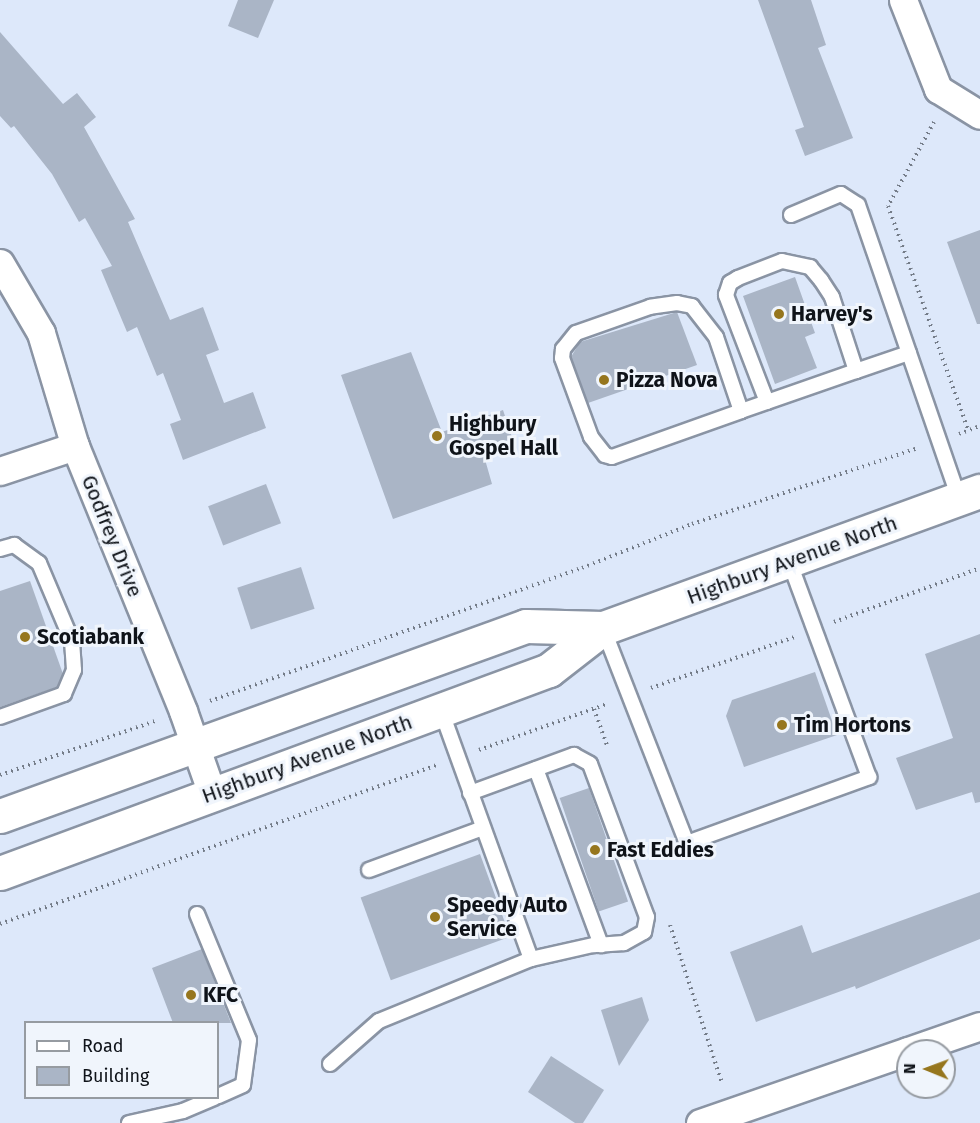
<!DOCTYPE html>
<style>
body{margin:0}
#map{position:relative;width:980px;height:1123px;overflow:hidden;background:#dde8fa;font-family:"Fira Sans",sans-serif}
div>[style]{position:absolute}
.building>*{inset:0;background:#aab5c6;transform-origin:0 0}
.path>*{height:4px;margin-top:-2px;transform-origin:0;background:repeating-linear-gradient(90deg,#747c88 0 1.5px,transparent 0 6px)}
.roads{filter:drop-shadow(2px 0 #8a94a4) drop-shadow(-2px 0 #8a94a4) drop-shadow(0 2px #8a94a4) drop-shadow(0 -2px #8a94a4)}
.lane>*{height:14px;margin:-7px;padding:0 7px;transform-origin:7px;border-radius:7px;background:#fff}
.street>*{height:27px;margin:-13.5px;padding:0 13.5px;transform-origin:13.5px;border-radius:13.5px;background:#fff}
.secondary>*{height:33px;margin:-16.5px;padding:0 16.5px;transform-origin:16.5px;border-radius:16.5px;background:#fff}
.dots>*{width:16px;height:16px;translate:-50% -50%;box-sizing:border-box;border:3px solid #f0f5fc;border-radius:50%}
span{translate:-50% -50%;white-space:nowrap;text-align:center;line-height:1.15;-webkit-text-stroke:6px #f0f5fc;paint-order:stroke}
.poi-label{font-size:21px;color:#0f1319;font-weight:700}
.left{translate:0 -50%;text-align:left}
.street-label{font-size:21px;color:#0f1319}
.legend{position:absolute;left:24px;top:1021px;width:195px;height:78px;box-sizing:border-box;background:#f0f5fc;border:2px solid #969ba1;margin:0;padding:8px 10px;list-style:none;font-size:18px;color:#0f1319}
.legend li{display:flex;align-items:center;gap:12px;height:30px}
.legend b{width:30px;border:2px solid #969ba1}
.north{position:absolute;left:896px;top:1039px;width:60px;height:60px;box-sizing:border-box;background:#f0f5fc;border:2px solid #969ba1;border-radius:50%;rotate:271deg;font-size:16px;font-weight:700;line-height:24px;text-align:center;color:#0f1319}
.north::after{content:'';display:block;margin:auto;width:21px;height:27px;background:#96761e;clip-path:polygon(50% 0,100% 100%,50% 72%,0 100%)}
</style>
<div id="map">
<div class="building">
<i style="clip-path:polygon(238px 0,274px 0,258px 38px,228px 26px)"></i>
<i style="clip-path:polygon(758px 0,811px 0,826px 45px,818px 48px,853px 138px,805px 156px,795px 130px,804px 127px)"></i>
<i style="clip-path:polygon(0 32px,63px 104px,77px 93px,96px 117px,84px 127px,135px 219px,128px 222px,170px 320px,203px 307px,219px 350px,206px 355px,224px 403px,253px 392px,266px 428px,183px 460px,170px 424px,181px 420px,163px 373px,157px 376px,137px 327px,127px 332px,101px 270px,112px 266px,85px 218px,79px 222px,52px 174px,14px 126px,11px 128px,0 116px)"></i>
<i style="clip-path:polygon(980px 230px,980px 324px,977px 324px,947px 242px)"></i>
<i style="clip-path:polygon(795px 277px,815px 333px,805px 337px,817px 368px,775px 384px,743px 296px)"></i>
<i style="clip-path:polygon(677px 312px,697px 365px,588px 403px,571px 357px,580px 342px)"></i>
<i style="clip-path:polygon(411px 352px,442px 432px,503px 410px,513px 440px,482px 449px,492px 484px,393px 519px,341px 375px)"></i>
<i style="left:266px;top:484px;width:42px;height:62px;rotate:69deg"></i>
<i style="left:301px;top:567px;width:44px;height:67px;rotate:72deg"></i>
<i style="clip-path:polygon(30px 581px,63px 674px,57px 687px,0 707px,0 591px)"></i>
<i style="clip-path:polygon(980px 634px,980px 802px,975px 803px,972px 792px,916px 810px,896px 758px,953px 738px,925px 654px)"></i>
<i style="clip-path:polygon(815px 672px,837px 735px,744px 767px,726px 716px,732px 700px)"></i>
<i style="left:589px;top:788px;width:120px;height:31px;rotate:71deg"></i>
<i style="left:480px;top:854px;width:88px;height:127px;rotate:70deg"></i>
<i style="clip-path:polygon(980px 892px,980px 939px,856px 989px,855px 986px,756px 1022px,730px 952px,802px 925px,812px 953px)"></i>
<i style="clip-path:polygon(202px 949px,203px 952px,231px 1023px,173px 1023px,152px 968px)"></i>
<i style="clip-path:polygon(642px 997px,649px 1020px,619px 1066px,601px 1010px)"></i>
<i style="clip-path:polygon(551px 1056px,604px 1090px,583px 1123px,575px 1123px,528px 1092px)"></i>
</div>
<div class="path">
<i style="left:934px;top:122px;width:96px;rotate:118.7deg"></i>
<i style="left:888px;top:206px;width:238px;rotate:70.3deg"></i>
<i style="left:959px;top:434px;width:22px;rotate:-21deg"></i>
<i style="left:834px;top:622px;width:156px;rotate:-20.3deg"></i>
<i style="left:651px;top:688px;width:152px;rotate:-19.6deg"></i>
<i style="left:210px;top:701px;width:395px;rotate:-19.7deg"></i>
<i style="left:582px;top:568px;width:118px;rotate:-21.8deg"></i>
<i style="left:692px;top:524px;width:238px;rotate:-18.6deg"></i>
<i style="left:594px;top:709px;width:41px;rotate:70.3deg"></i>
<i style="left:479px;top:750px;width:136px;rotate:-19.8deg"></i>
<i style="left:0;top:775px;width:164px;rotate:-19.2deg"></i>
<i style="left:0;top:924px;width:466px;rotate:-20deg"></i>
<i style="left:670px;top:925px;width:166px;rotate:71.8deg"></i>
</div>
<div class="roads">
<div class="lane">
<i style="left:791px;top:215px;width:54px;rotate:-22.8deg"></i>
<i style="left:841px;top:194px;width:20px;rotate:33deg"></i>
<i style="left:858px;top:205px;width:311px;rotate:71deg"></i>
<i style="left:767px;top:402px;width:115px;rotate:-111deg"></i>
<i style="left:726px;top:295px;width:13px;rotate:-72deg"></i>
<i style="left:730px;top:283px;width:9px;rotate:-32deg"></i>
<i style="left:738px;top:278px;width:47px;rotate:-21.1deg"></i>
<i style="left:782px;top:261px;width:29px;rotate:12deg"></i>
<i style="left:810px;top:267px;width:17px;rotate:50deg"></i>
<i style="left:821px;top:280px;width:20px;rotate:57deg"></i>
<i style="left:832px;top:297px;width:78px;rotate:72deg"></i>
<i style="left:741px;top:411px;width:78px;rotate:-108.7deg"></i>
<i style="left:716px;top:337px;width:39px;rotate:-128deg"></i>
<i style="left:692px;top:306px;width:15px;rotate:-169deg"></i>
<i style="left:677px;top:303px;width:27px;rotate:172deg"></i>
<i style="left:650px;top:307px;width:78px;rotate:160.6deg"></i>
<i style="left:576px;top:333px;width:21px;rotate:129deg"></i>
<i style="left:563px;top:349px;width:9px;rotate:96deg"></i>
<i style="left:562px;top:358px;width:84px;rotate:69.8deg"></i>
<i style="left:591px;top:437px;width:23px;rotate:52deg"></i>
<i style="left:605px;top:455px;width:7px;rotate:16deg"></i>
<i style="left:612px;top:457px;width:137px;rotate:-19.6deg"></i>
<i style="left:741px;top:411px;width:122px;rotate:-19.2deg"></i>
<i style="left:856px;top:371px;width:56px;rotate:-18.8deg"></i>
<i style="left:0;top:549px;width:15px;rotate:-16deg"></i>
<i style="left:14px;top:545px;width:31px;rotate:36deg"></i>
<i style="left:39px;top:563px;width:85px;rotate:67.1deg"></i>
<i style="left:72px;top:641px;width:29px;rotate:86deg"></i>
<i style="left:74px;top:670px;width:26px;rotate:113deg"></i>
<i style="left:64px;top:694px;width:68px;rotate:160.2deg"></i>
<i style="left:603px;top:628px;width:231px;rotate:68.7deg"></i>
<i style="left:687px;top:843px;width:194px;rotate:-19.9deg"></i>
<i style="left:869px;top:777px;width:230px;rotate:-110.3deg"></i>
<i style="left:536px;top:769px;width:188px;rotate:69.7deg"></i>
<i style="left:470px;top:793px;width:111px;rotate:-20.1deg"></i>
<i style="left:574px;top:755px;width:18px;rotate:29deg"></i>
<i style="left:590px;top:764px;width:163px;rotate:69.6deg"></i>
<i style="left:647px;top:917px;width:15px;rotate:101deg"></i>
<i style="left:644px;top:932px;width:23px;rotate:151deg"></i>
<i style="left:624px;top:943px;width:31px;rotate:176deg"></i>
<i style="left:593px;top:945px;width:64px;rotate:167.3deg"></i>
<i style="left:369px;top:870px;width:121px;rotate:-20.2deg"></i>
<i style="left:197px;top:914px;width:136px;rotate:67.6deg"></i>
<i style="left:249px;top:1040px;width:45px;rotate:97.6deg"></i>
<i style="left:243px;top:1085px;width:27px;rotate:156deg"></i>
<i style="left:330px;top:1064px;width:65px;rotate:-41.3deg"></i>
<i style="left:379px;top:1021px;width:164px;rotate:-22.2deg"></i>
<i style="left:531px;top:959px;width:264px;rotate:-109.9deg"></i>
<i style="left:129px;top:1123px;width:55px;rotate:-12.5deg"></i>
<i style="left:183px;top:1111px;width:34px;rotate:-23deg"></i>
</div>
<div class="street">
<i style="left:903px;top:0;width:96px;rotate:68.5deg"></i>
<i style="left:938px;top:89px;width:49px;rotate:31.8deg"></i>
<i style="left:0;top:263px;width:81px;rotate:59.6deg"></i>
<i style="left:41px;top:333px;width:118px;rotate:73.3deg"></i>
<i style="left:75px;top:446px;width:286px;rotate:67.8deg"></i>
<i style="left:183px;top:711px;width:88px;rotate:70.7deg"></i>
<i style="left:0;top:471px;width:79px;rotate:-18.4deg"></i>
<i style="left:908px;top:1051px;width:76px;rotate:-19.1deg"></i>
<i style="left:700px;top:1123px;width:220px;rotate:-19.1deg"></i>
</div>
<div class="secondary">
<i style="left:0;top:816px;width:559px;rotate:-19.86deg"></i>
<i style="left:526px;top:626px;width:77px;rotate:1.5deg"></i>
<i style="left:0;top:873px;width:585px;rotate:-20.29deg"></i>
<i style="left:549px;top:670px;width:68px;rotate:-37.9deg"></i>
<i style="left:603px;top:628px;width:401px;rotate:-20deg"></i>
</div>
</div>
<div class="dots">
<i style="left:779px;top:314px;background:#96761e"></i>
<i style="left:604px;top:380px;background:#96761e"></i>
<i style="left:437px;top:436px;background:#96761e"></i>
<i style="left:25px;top:637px;background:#96761e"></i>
<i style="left:782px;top:725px;background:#96761e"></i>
<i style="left:595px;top:850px;background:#96761e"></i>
<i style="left:435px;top:917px;background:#96761e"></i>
<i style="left:191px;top:995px;background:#96761e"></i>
</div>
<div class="poi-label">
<span class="left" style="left:791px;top:314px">Harvey's</span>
<span class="left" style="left:616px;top:380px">Pizza Nova</span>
<span class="left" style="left:449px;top:436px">Highbury<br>Gospel Hall</span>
<span class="left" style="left:37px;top:637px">Scotiabank</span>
<span class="left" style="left:794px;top:725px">Tim Hortons</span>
<span class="left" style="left:607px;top:850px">Fast Eddies</span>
<span class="left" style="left:447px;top:917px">Speedy Auto<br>Service</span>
<span class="left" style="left:203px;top:995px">KFC</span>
</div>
<div class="street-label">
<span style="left:112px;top:536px;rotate:68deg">Godfrey Drive</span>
<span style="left:792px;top:560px;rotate:-20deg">Highbury Avenue North</span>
<span style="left:307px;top:759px;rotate:-20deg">Highbury Avenue North</span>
</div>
<ul class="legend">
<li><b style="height:8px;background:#fff"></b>Road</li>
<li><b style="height:16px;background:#aab5c6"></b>Building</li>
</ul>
<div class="north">N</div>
</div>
